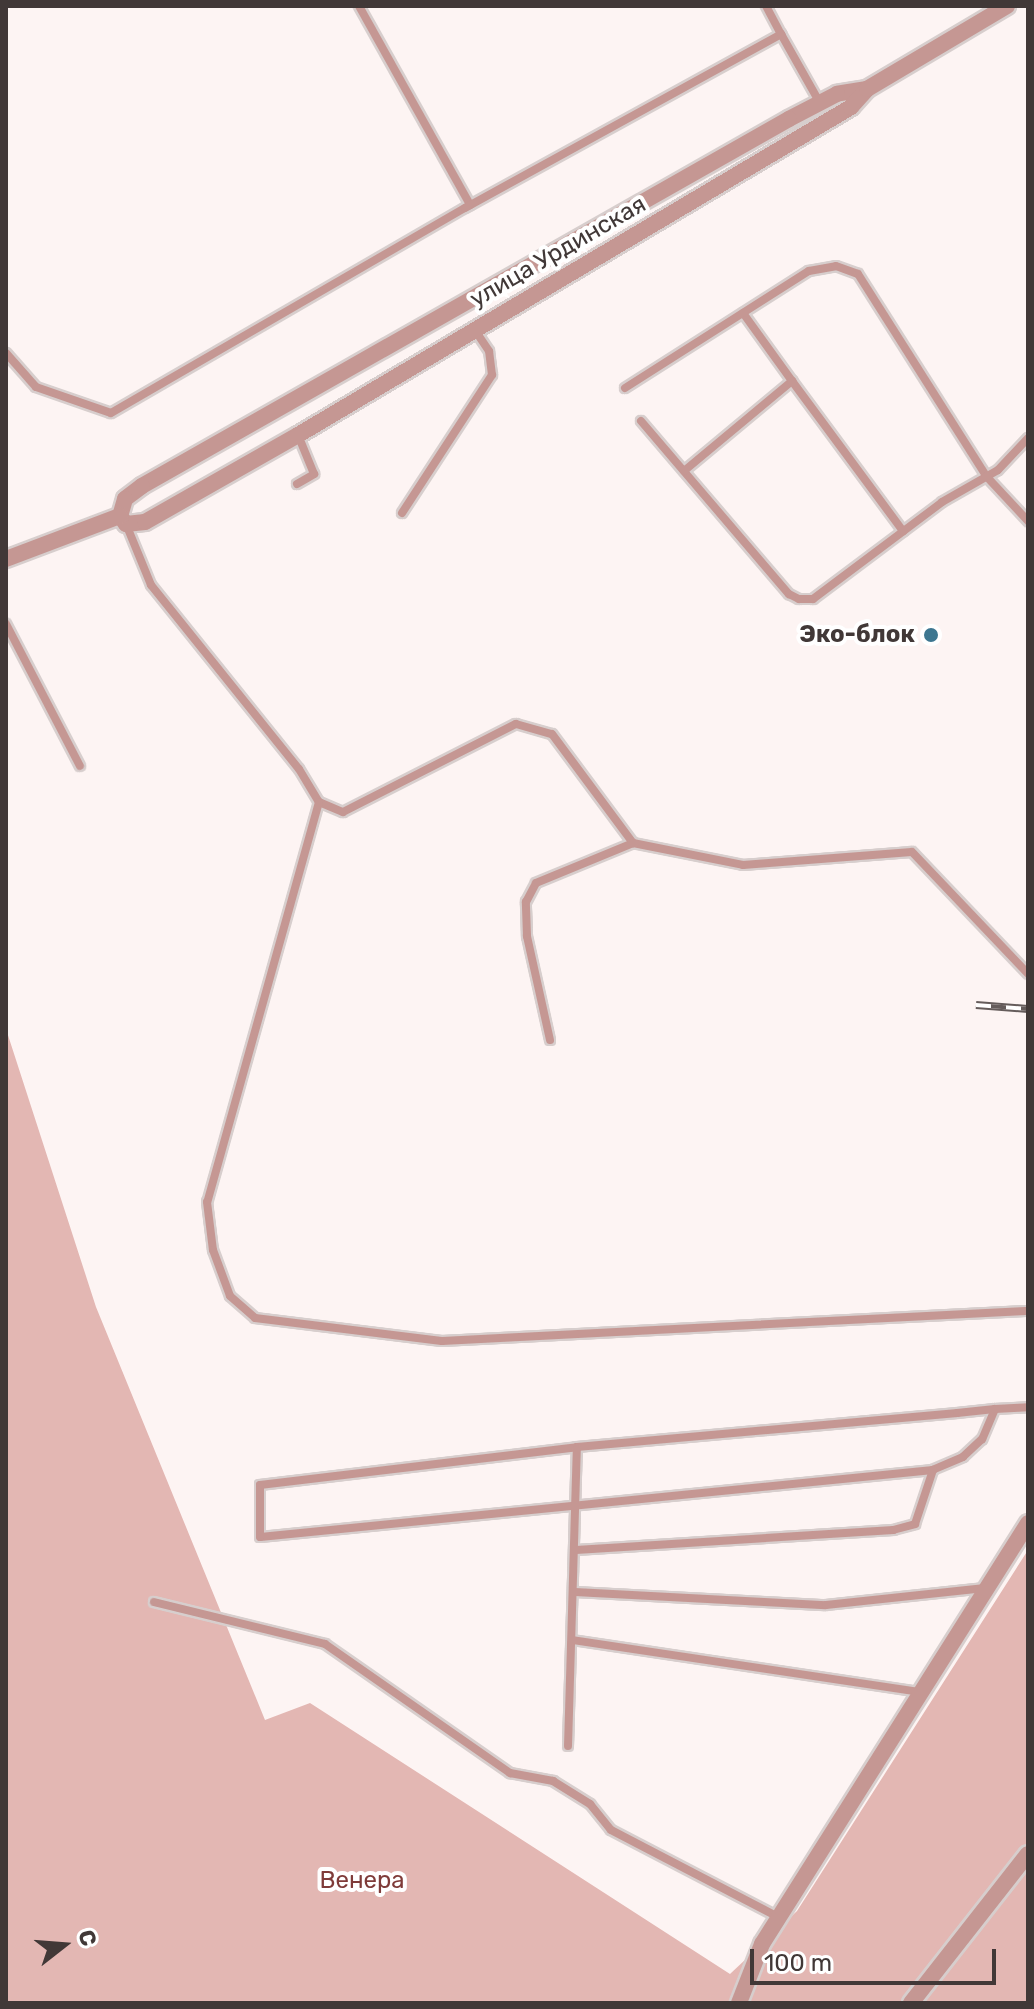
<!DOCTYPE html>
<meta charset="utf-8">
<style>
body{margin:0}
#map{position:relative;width:1034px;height:2009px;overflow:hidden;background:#fdf4f3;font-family:Rubik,sans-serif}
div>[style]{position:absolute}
.green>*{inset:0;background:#e3b7b3}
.roads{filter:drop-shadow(2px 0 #d7cecd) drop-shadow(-2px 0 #d7cecd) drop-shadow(0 2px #d7cecd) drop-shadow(0 -2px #d7cecd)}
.lane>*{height:8px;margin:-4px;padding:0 4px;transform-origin:4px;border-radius:4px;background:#c59793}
.street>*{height:16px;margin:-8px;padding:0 8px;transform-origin:8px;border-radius:8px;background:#c59793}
.rail>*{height:8px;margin-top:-4px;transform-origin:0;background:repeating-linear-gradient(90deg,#fff 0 15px,#655c5b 0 30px);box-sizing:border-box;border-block:2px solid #655c5b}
.dots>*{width:22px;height:22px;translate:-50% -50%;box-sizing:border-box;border:4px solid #fff;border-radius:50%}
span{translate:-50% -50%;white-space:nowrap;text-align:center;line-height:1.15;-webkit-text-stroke:8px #fff;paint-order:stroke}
.street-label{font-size:24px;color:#413837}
.poi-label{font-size:24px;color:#413837;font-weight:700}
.right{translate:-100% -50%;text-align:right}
.park-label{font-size:24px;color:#7f3b39}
.frame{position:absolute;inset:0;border:8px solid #413837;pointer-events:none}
.north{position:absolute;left:24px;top:1905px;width:80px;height:80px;-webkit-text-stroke:6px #fff;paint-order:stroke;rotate:73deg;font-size:22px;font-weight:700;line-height:32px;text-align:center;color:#413837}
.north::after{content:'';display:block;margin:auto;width:28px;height:36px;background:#413837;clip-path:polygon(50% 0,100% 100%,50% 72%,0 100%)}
.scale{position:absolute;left:750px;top:1949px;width:246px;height:36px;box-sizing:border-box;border:4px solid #413837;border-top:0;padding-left:10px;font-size:24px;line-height:28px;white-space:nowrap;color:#413837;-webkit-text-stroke:6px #fff;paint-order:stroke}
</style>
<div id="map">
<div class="green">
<i style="clip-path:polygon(6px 1029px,96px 1307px,265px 1720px,310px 1703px,730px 1974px,797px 1911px,1028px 1550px,1028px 2003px,6px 2003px)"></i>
</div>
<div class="roads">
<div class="lane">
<i style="left:359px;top:6px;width:228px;rotate:60.8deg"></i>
<i style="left:766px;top:6px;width:32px;rotate:62deg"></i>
<i style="left:743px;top:313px;width:84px;rotate:54.2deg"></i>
<i style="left:6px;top:353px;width:45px;rotate:48.6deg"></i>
<i style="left:36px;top:387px;width:79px;rotate:19.1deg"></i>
<i style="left:111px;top:413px;width:409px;rotate:-30.1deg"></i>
<i style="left:465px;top:208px;width:361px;rotate:-28.8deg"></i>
<i style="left:781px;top:34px;width:81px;rotate:60.6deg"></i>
<i style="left:625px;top:388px;width:218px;rotate:-32.5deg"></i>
<i style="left:809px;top:271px;width:27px;rotate:-10deg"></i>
<i style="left:836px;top:266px;width:23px;rotate:20deg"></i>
<i style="left:858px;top:274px;width:239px;rotate:57.6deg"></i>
<i style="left:986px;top:476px;width:62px;rotate:47deg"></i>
<i style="left:641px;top:421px;width:228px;rotate:49.5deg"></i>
<i style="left:789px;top:594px;width:11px;rotate:27deg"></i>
<i style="left:799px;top:599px;width:14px"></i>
<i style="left:813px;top:599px;width:161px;rotate:-36.9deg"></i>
<i style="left:942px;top:502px;width:64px;rotate:-29.7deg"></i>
<i style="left:998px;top:470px;width:44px;rotate:-46.8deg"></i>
<i style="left:684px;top:471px;width:141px;rotate:-39.8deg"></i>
<i style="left:792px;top:381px;width:187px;rotate:53.5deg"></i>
<i style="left:297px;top:484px;width:20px;rotate:-30deg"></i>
<i style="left:314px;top:474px;width:42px;rotate:-112.3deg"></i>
<i style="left:402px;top:513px;width:165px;rotate:-56.9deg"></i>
<i style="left:492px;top:375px;width:24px;rotate:-97deg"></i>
<i style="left:489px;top:351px;width:25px;rotate:-124deg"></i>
<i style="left:126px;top:524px;width:66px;rotate:67.7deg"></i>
<i style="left:151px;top:585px;width:236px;rotate:51.2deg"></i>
<i style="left:299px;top:769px;width:39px;rotate:59deg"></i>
<i style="left:319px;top:802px;width:26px;rotate:23deg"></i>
<i style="left:343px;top:812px;width:194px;rotate:-27deg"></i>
<i style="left:516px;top:724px;width:37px;rotate:16deg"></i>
<i style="left:552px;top:734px;width:136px;rotate:53.4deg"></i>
<i style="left:633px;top:843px;width:112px;rotate:11.3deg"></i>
<i style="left:743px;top:865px;width:169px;rotate:-4.4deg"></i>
<i style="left:912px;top:852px;width:168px;rotate:46.4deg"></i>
<i style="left:6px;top:624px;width:160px;rotate:62.5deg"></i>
<i style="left:319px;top:802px;width:415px;rotate:105.6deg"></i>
<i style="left:207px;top:1202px;width:48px;rotate:82.9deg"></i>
<i style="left:213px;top:1250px;width:49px;rotate:69.7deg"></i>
<i style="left:230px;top:1296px;width:33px;rotate:41deg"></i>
<i style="left:255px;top:1318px;width:188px;rotate:7deg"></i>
<i style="left:442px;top:1341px;width:584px;rotate:-2.95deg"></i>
<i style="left:550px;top:1040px;width:107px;rotate:-102.5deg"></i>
<i style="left:527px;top:936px;width:34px;rotate:-92deg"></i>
<i style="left:526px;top:902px;width:21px;rotate:-62deg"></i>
<i style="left:536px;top:883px;width:105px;rotate:-22.4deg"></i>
<i style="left:995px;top:1409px;width:33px;rotate:113deg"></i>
<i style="left:982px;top:1439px;width:26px;rotate:137deg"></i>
<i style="left:963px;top:1457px;width:33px;rotate:157deg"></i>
<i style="left:933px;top:1470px;width:676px;rotate:174.31deg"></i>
<i style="left:260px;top:1537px;width:52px;rotate:-90deg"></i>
<i style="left:260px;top:1485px;width:319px;rotate:-6.8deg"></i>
<i style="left:577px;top:1447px;width:382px;rotate:-5.1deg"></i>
<i style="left:957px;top:1413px;width:38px;rotate:-6deg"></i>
<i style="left:995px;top:1409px;width:33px;rotate:-3deg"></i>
<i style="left:576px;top:1550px;width:318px;rotate:-3.6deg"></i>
<i style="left:893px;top:1530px;width:23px;rotate:-15deg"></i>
<i style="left:915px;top:1524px;width:57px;rotate:-71.6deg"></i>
<i style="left:575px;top:1592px;width:251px;rotate:3deg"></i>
<i style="left:826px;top:1605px;width:160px;rotate:-6.1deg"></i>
<i style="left:154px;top:1602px;width:176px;rotate:13.8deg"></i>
<i style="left:325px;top:1644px;width:226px;rotate:34.9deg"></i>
<i style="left:510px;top:1773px;width:44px;rotate:10.5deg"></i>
<i style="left:553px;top:1781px;width:44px;rotate:31.9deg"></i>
<i style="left:590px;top:1804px;width:33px;rotate:51deg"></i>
<i style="left:611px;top:1830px;width:188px;rotate:27.5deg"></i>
<i style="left:572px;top:1640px;width:352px;rotate:8.5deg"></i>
<i style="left:568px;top:1746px;width:299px;rotate:-88.3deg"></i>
</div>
<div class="street">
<i style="left:867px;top:89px;width:30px;rotate:171deg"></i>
<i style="left:837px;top:94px;width:54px;rotate:152.5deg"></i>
<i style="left:789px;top:119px;width:744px;rotate:150.44deg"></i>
<i style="left:142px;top:486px;width:21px;rotate:143deg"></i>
<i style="left:125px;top:499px;width:18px;rotate:106deg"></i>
<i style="left:120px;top:516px;width:10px;rotate:53deg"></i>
<i style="left:126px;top:524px;width:19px;rotate:-6deg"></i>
<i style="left:145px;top:522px;width:176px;rotate:-29.6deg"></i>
<i style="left:298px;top:435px;width:643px;rotate:-30.67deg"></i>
<i style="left:851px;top:107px;width:24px;rotate:-48deg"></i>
<i style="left:867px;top:89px;width:163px;rotate:-30.7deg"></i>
<i style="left:6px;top:559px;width:122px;rotate:-20.7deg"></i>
<i style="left:739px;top:2003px;width:63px;rotate:-68.7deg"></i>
<i style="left:762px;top:1944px;width:498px;rotate:-57.7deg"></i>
<i style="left:911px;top:2003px;width:189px;rotate:-51.9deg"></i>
</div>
</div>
<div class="rail">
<i style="left:976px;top:1005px;width:52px;rotate:4.4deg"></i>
</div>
<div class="dots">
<i style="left:931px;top:635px;background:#3d7690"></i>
</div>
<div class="street-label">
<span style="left:558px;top:252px;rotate:-30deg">улица Урдинская</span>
</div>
<div class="poi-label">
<span class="right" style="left:915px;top:635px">Эко-блок</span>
</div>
<div class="park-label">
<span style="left:362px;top:1881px">Венера</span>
</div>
<div class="frame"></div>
<div class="north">С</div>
<div class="scale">100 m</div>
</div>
